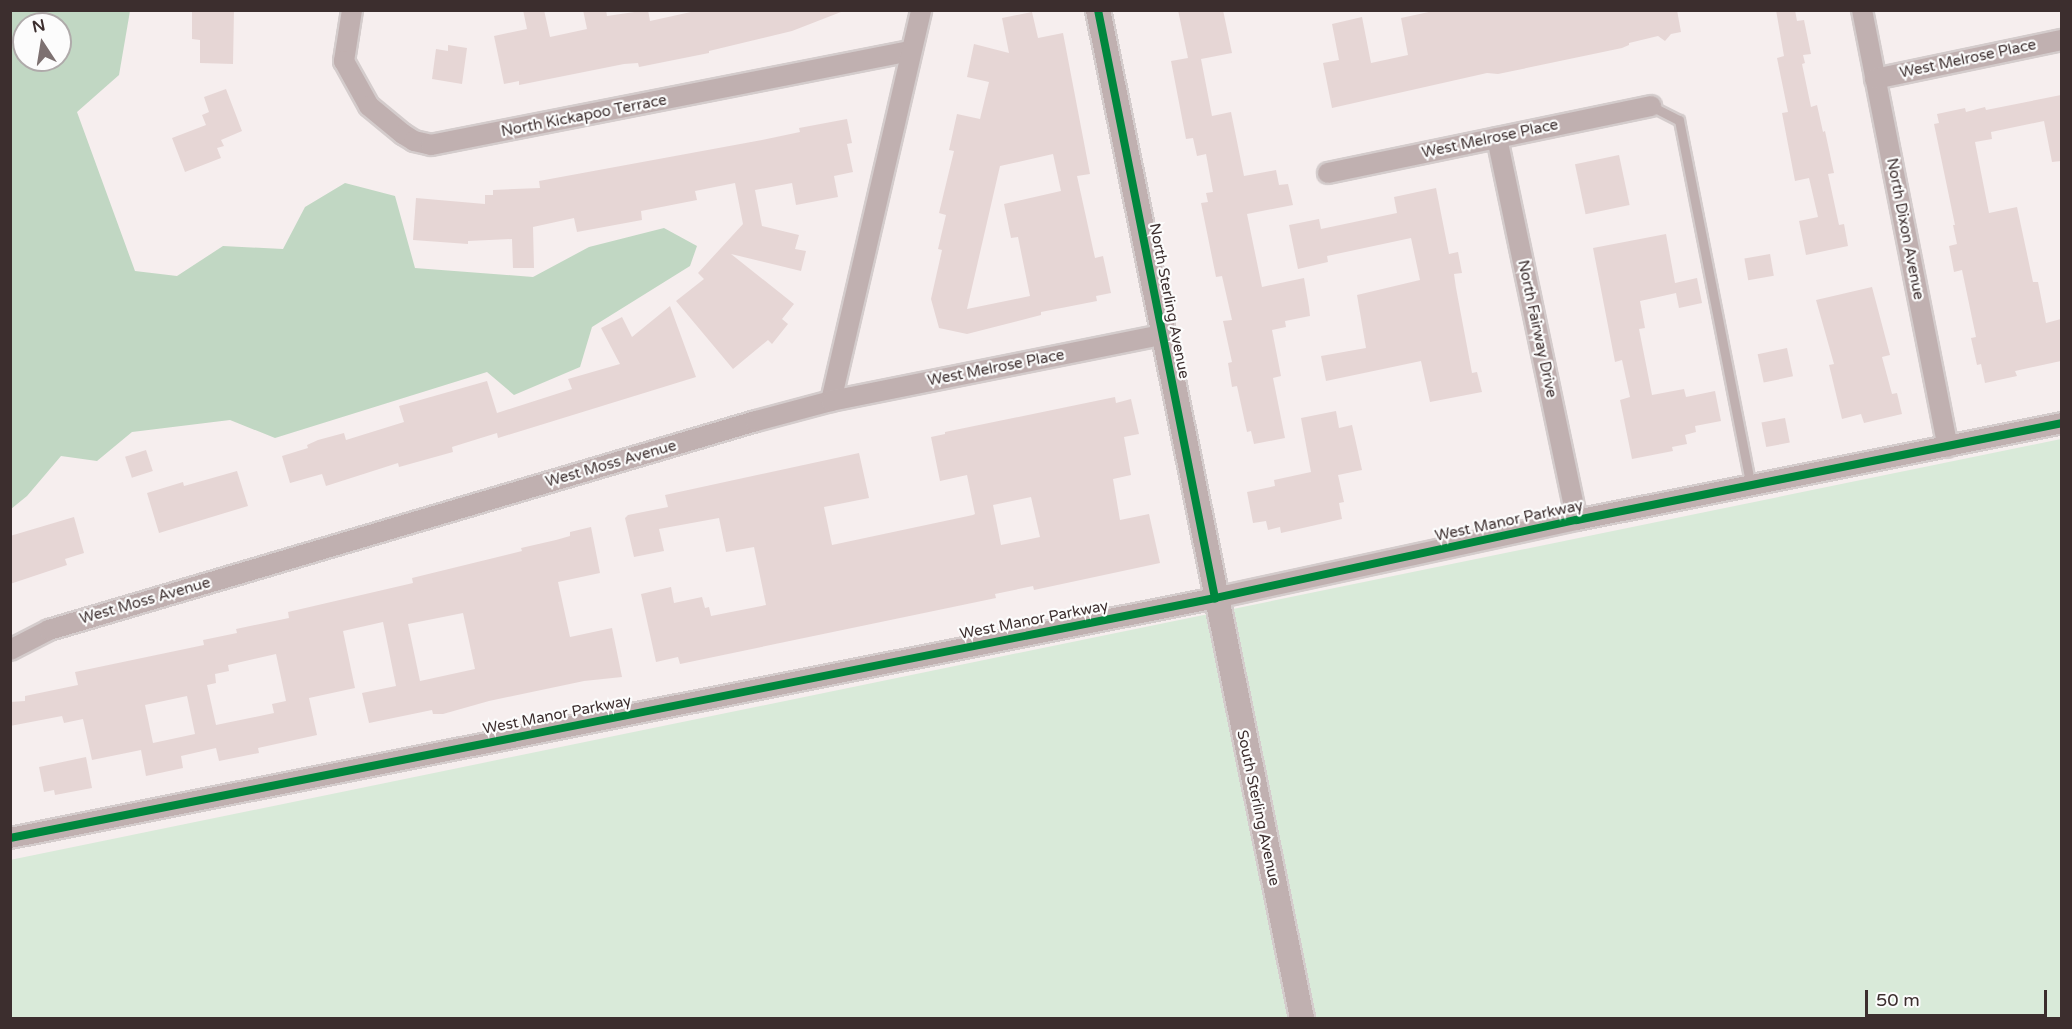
<!DOCTYPE html>
<style>
body{margin:0}
#map{position:relative;width:2072px;height:1029px;overflow:hidden;background:#f6eeee;font-family:"Varela Round",sans-serif}
div>[style]{position:absolute}
.green>*{inset:0;background:#d9ead9}
.forest>*{inset:0;background:#c1d7c3}
.building>*{inset:0;background:#e6d6d5;transform-origin:0 0}
.roads{filter:drop-shadow(2px 0 #d4cccc) drop-shadow(-2px 0 #d4cccc) drop-shadow(0 2px #d4cccc) drop-shadow(0 -2px #d4cccc)}
.service>*{height:9px;margin:-4.5px;padding:0 4.5px;transform-origin:4.5px;border-radius:4.5px;background:#c0b0b0}
.minor>*{height:20px;margin:-10px;padding:0 10px;transform-origin:10px;border-radius:10px;background:#c0b0b0}
.tertiary>*{height:24px;margin:-12px;padding:0 12px;transform-origin:12px;border-radius:12px;background:#c0b0b0}
.cycleway>*{height:8px;margin:-4px;padding:0 4px;transform-origin:4px;border-radius:4px;background:#00873e}
span{translate:-50% -50%;white-space:nowrap;text-align:center;line-height:1.15;-webkit-text-stroke:4.5px #fcfcfc;paint-order:stroke}
.street-label{font-size:15px;color:#3c2e2e}
.frame{position:absolute;inset:0;border:12px solid #3c2e2e;pointer-events:none}
.north{position:absolute;left:12px;top:12px;width:60px;height:60px;box-sizing:border-box;background:#fcfcfc;border:2px solid #afaaaa;border-radius:50%;rotate:348deg;font-size:16px;font-weight:700;line-height:24px;text-align:center;color:#3c2e2e}
.north::after{content:'';display:block;margin:auto;width:21px;height:27px;background:#7d7171;clip-path:polygon(50% 0,100% 100%,50% 72%,0 100%)}
.scale{position:absolute;left:1865px;top:990px;width:182px;height:27px;box-sizing:border-box;border:3px solid #3c2e2e;border-top:0;padding-left:8px;font-size:18px;line-height:21px;white-space:nowrap;color:#3c2e2e;-webkit-text-stroke:4px #fcfcfc;paint-order:stroke}
</style>
<div id="map">
<div class="green">
<i style="clip-path:polygon(2061px 439px,2061px 1018px,11px 1018px,10px 860px)"></i>
</div>
<div class="forest">
<i style="clip-path:polygon(evenodd,11px 10px,130px 11px,119px 75px,77px 112px,135px 271px,177px 276px,223px 246px,283px 249px,305px 207px,345px 183px,395px 196px,415px 268px,533px 277px,589px 247px,664px 228px,697px 246px,690px 266px,592px 327px,580px 367px,514px 395px,487px 372px,275px 438px,230px 420px,132px 432px,97px 461px,61px 456px,27px 496px,11px 509px,11px 10px,24px 24px,60px 24px,60px 60px,24px 60px,24px 24px)"></i>
</div>
<div class="building">
<i style="clip-path:polygon(192px 10px,234px 10px,233px 64px,200px 63px,200px 40px,192px 39px)"></i>
<i style="clip-path:polygon(523px 10px,544px 10px,550px 37px,587px 29px,583px 10px,606px 10px,607px 16px,648px 10px,650px 21px,700px 10px,841px 12px,792px 31px,709px 51px,709px 53px,639px 67px,638px 63px,624px 64px,519px 85px,519px 81px,504px 84px,494px 36px,527px 29px)"></i>
<i style="clip-path:polygon(1178px 10px,1223px 10px,1232px 53px,1201px 59px,1212px 116px,1231px 112px,1244px 176px,1276px 170px,1279px 185px,1288px 184px,1293px 205px,1247px 214px,1262px 287px,1304px 278px,1309px 307px,1310px 316px,1285px 321px,1286px 327px,1272px 330px,1281px 376px,1273px 378px,1285px 438px,1254px 444px,1251px 431px,1247px 432px,1237px 386px,1232px 387px,1228px 363px,1232px 362px,1223px 321px,1232px 320px,1222px 276px,1216px 277px,1201px 203px,1208px 202px,1206px 193px,1213px 192px,1206px 154px,1197px 156px,1193px 138px,1186px 139px,1171px 61px,1188px 58px)"></i>
<i style="clip-path:polygon(1438px 10px,1677px 10px,1681px 32px,1671px 34px,1665px 41px,1658px 36px,1629px 43px,1629px 45px,1622px 48px,1498px 74px,1487px 73px,1332px 108px,1323px 63px,1339px 60px,1332px 24px,1362px 17px,1371px 63px,1408px 55px,1401px 18px)"></i>
<i style="clip-path:polygon(1776px 10px,1795px 10px,1797px 21px,1804px 20px,1811px 54px,1803px 55px,1805px 63px,1802px 64px,1811px 107px,1817px 105px,1823px 132px,1825px 131px,1834px 173px,1828px 174px,1839px 225px,1844px 224px,1848px 246px,1806px 255px,1799px 221px,1818px 217px,1809px 178px,1795px 181px,1782px 113px,1788px 112px,1777px 58px,1784px 56px)"></i>
<i style="clip-path:polygon(evenodd,1032px 12px,1038px 38px,1063px 33px,1090px 174px,1077px 176px,1095px 258px,1103px 256px,1111px 293px,1096px 296px,1097px 301px,1041px 312px,1041px 315px,967px 334px,939px 328px,931px 299px,942px 250px,938px 249px,946px 215px,939px 213px,954px 151px,949px 150px,957px 114px,980px 119px,989px 82px,967px 77px,974px 44px,1009px 53px,1002px 18px,1032px 12px,1053px 154px,1061px 191px,1004px 204px,1011px 238px,1018px 237px,1030px 296px,967px 309px,1000px 166px,1053px 154px)"></i>
<i style="clip-path:polygon(448px 45px,467px 48px,462px 84px,432px 79px,436px 49px,448px 51px)"></i>
<i style="clip-path:polygon(226px 89px,242px 131px,221px 140px,224px 146px,217px 148px,221px 158px,185px 172px,172px 138px,206px 125px,202px 115px,209px 112px,204px 97px)"></i>
<i style="clip-path:polygon(2061px 95px,2061px 161px,2052px 162px,2044px 121px,1991px 132px,1992px 139px,1975px 142px,1989px 213px,2017px 207px,2033px 282px,2038px 282px,2046px 323px,2061px 319px,2061px 361px,2015px 371px,2017px 376px,1985px 383px,1981px 364px,1977px 365px,1971px 338px,1976px 337px,1962px 270px,1954px 272px,1949px 246px,1957px 244px,1953px 225px,1955px 225px,1934px 124px,1939px 123px,1937px 114px,1965px 108px,1966px 112px,1985px 107px,1986px 110px)"></i>
<i style="clip-path:polygon(847px 119px,852px 143px,847px 144px,853px 172px,834px 176px,838px 197px,796px 205px,792px 183px,755px 190px,762px 226px,799px 235px,795px 249px,806px 251px,801px 271px,731px 254px,794px 304px,782px 319px,788px 324px,772px 344px,768px 340px,733px 369px,676px 301px,704px 279px,698px 273px,743px 224px,735px 183px,695px 191px,697px 200px,641px 211px,642px 220px,577px 232px,574px 218px,533px 227px,534px 268px,513px 268px,512px 239px,468px 241px,468px 244px,413px 240px,416px 198px,485px 204px,485px 195px,493px 195px,493px 190px,540px 188px,539px 181px,762px 140px,800px 132px,799px 128px)"></i>
<i style="left:1619px;top:155px;width:51px;height:45px;rotate:78deg"></i>
<i style="clip-path:polygon(1436px 188px,1449px 254px,1458px 252px,1462px 273px,1454px 274px,1456px 288px,1472px 373px,1477px 372px,1482px 392px,1430px 402px,1421px 361px,1326px 381px,1321px 356px,1366px 348px,1357px 295px,1420px 280px,1411px 238px,1327px 256px,1328px 262px,1298px 269px,1289px 225px,1319px 219px,1321px 229px,1397px 213px,1394px 197px)"></i>
<i style="clip-path:polygon(1666px 234px,1675px 283px,1697px 278px,1702px 303px,1679px 308px,1676px 293px,1640px 301px,1645px 328px,1639px 329px,1652px 395px,1684px 389px,1686px 397px,1715px 391px,1721px 421px,1695px 426px,1696px 432px,1685px 435px,1687px 444px,1672px 447px,1673px 451px,1632px 459px,1620px 400px,1630px 397px,1622px 360px,1615px 362px,1593px 248px)"></i>
<i style="left:1770px;top:254px;width:22px;height:26px;rotate:80deg"></i>
<i style="clip-path:polygon(1872px 287px,1890px 355px,1882px 357px,1892px 394px,1897px 393px,1902px 414px,1864px 423px,1861px 414px,1842px 419px,1829px 365px,1834px 364px,1816px 300px)"></i>
<i style="clip-path:polygon(670px 306px,696px 377px,498px 438px,497px 433px,452px 447px,453px 452px,399px 467px,398px 463px,326px 486px,322px 474px,290px 483px,282px 456px,308px 448px,307px 445px,318px 440px,344px 433px,346px 440px,404px 422px,399px 406px,487px 381px,497px 413px,572px 389px,568px 379px,620px 364px,601px 328px,622px 317px,632px 337px)"></i>
<i style="left:1787px;top:348px;width:29px;height:30px;rotate:78deg"></i>
<i style="clip-path:polygon(evenodd,1115px 397px,1116px 403px,1131px 399px,1139px 434px,1124px 437px,1131px 475px,1113px 479px,1120px 520px,1149px 514px,1160px 563px,1034px 590px,1033px 586px,995px 594px,996px 598px,680px 664px,678px 657px,656px 662px,641px 594px,671px 587px,674px 603px,702px 597px,705px 608px,709px 607px,711px 616px,766px 605px,754px 547px,726px 552px,719px 518px,659px 529px,664px 551px,634px 557px,625px 518px,628px 515px,668px 507px,665px 495px,859px 453px,869px 498px,824px 507px,832px 545px,973px 515px,975px 514px,967px 475px,940px 481px,931px 437px,945px 434px,945px 432px,1115px 397px,1031px 497px,1040px 537px,1001px 545px,993px 505px,1031px 497px)"></i>
<i style="clip-path:polygon(1336px 411px,1339px 428px,1352px 425px,1362px 470px,1338px 475px,1344px 502px,1339px 503px,1342px 519px,1281px 533px,1280px 527px,1268px 530px,1266px 521px,1253px 523px,1247px 492px,1275px 486px,1274px 480px,1311px 472px,1301px 418px)"></i>
<i style="left:1785px;top:418px;width:25px;height:24px;rotate:79deg"></i>
<i style="left:146px;top:450px;width:22px;height:22px;rotate:72deg"></i>
<i style="clip-path:polygon(237px 471px,248px 506px,159px 533px,147px 493px,183px 482px,184px 486px)"></i>
<i style="clip-path:polygon(74px 517px,84px 553px,65px 559px,67px 565px,10px 584px,10px 536px)"></i>
<i style="clip-path:polygon(evenodd,591px 527px,600px 573px,558px 582px,570px 637px,612px 628px,622px 677px,584px 681px,489px 701px,443px 714px,433px 714px,432px 710px,369px 723px,362px 693px,396px 686px,383px 622px,343px 631px,355px 688px,309px 698px,317px 735px,258px 748px,259px 753px,219px 761px,216px 748px,181px 756px,183px 768px,146px 776px,141px 750px,92px 760px,83px 719px,64px 723px,62px 716px,10px 726px,10px 702px,25px 701px,25px 696px,78px 685px,75px 672px,204px 645px,203px 640px,237px 633px,236px 629px,289px 618px,288px 612px,413px 583px,412px 578px,522px 551px,521px 548px,556px 540px,570px 536px,570px 532px,591px 527px,463px 613px,475px 669px,420px 681px,408px 624px,463px 613px,591px 527px,276px 654px,286px 701px,272px 704px,274px 713px,216px 725px,207px 685px,216px 683px,215px 674px,229px 671px,228px 665px,276px 654px,591px 527px,187px 696px,195px 734px,153px 743px,145px 705px,187px 696px)"></i>
<i style="clip-path:polygon(86px 757px,92px 788px,55px 795px,54px 790px,44px 792px,39px 767px)"></i>
</div>
<div class="roads">
<div class="service">
<i style="left:1651px;top:106px;width:31px;rotate:27deg"></i>
<i style="left:1679px;top:120px;width:373px;rotate:78.9deg"></i>
</div>
<div class="minor">
<i style="left:352px;top:10px;width:52px;rotate:98.9deg"></i>
<i style="left:344px;top:61px;width:51px;rotate:60.9deg"></i>
<i style="left:369px;top:106px;width:44px;rotate:39.5deg"></i>
<i style="left:403px;top:134px;width:13px;rotate:32deg"></i>
<i style="left:414px;top:141px;width:17px;rotate:13deg"></i>
<i style="left:431px;top:145px;width:488px;rotate:-11.1deg"></i>
<i style="left:1862px;top:10px;width:445px;rotate:78.9deg"></i>
<i style="left:1875px;top:79px;width:191px;rotate:-11.8deg"></i>
<i style="left:1497px;top:138px;width:390px;rotate:78.2deg"></i>
<i style="left:1328px;top:173px;width:330px;rotate:-11.7deg"></i>
<i style="left:831px;top:401px;width:401px;rotate:-77deg"></i>
<i style="left:10px;top:650px;width:44px;rotate:-27.1deg"></i>
<i style="left:49px;top:630px;width:737px;rotate:-16.47deg"></i>
<i style="left:756px;top:421px;width:78px;rotate:-14.9deg"></i>
<i style="left:831px;top:401px;width:338px;rotate:-11.3deg"></i>
<i style="left:10px;top:838px;width:1229px;rotate:-11.26deg"></i>
<i style="left:1215px;top:598px;width:370px;rotate:-12.2deg"></i>
<i style="left:1577px;top:520px;width:495px;rotate:-11.3deg"></i>
</div>
<div class="tertiary">
<i style="left:1098px;top:10px;width:1028px;rotate:78.56deg"></i>
</div>
</div>
<div class="cycleway">
<i style="left:1098px;top:10px;width:600px;rotate:78.75deg"></i>
<i style="left:10px;top:838px;width:1229px;rotate:-11.26deg"></i>
<i style="left:1215px;top:598px;width:370px;rotate:-12.2deg"></i>
<i style="left:1577px;top:520px;width:495px;rotate:-11.3deg"></i>
</div>
<div class="street-label">
<span style="left:1968px;top:59px;rotate:-12deg">West Melrose Place</span>
<span style="left:584px;top:116px;rotate:-11deg">North Kickapoo Terrace</span>
<span style="left:1490px;top:139px;rotate:-12deg">West Melrose Place</span>
<span style="left:1905px;top:229px;rotate:79deg">North Dixon Avenue</span>
<span style="left:1169px;top:301px;rotate:79deg">North Sterling Avenue</span>
<span style="left:1537px;top:329px;rotate:78deg">North Fairway Drive</span>
<span style="left:996px;top:368px;rotate:-11deg">West Melrose Place</span>
<span style="left:611px;top:464px;rotate:-16deg">West Moss Avenue</span>
<span style="left:1509px;top:521px;rotate:-12deg">West Manor Parkway</span>
<span style="left:145px;top:601px;rotate:-16deg">West Moss Avenue</span>
<span style="left:1034px;top:620px;rotate:-11deg">West Manor Parkway</span>
<span style="left:557px;top:715px;rotate:-11deg">West Manor Parkway</span>
<span style="left:1258px;top:808px;rotate:78deg">South Sterling Avenue</span>
</div>
<div class="frame"></div>
<div class="north">N</div>
<div class="scale">50 m</div>
</div>
